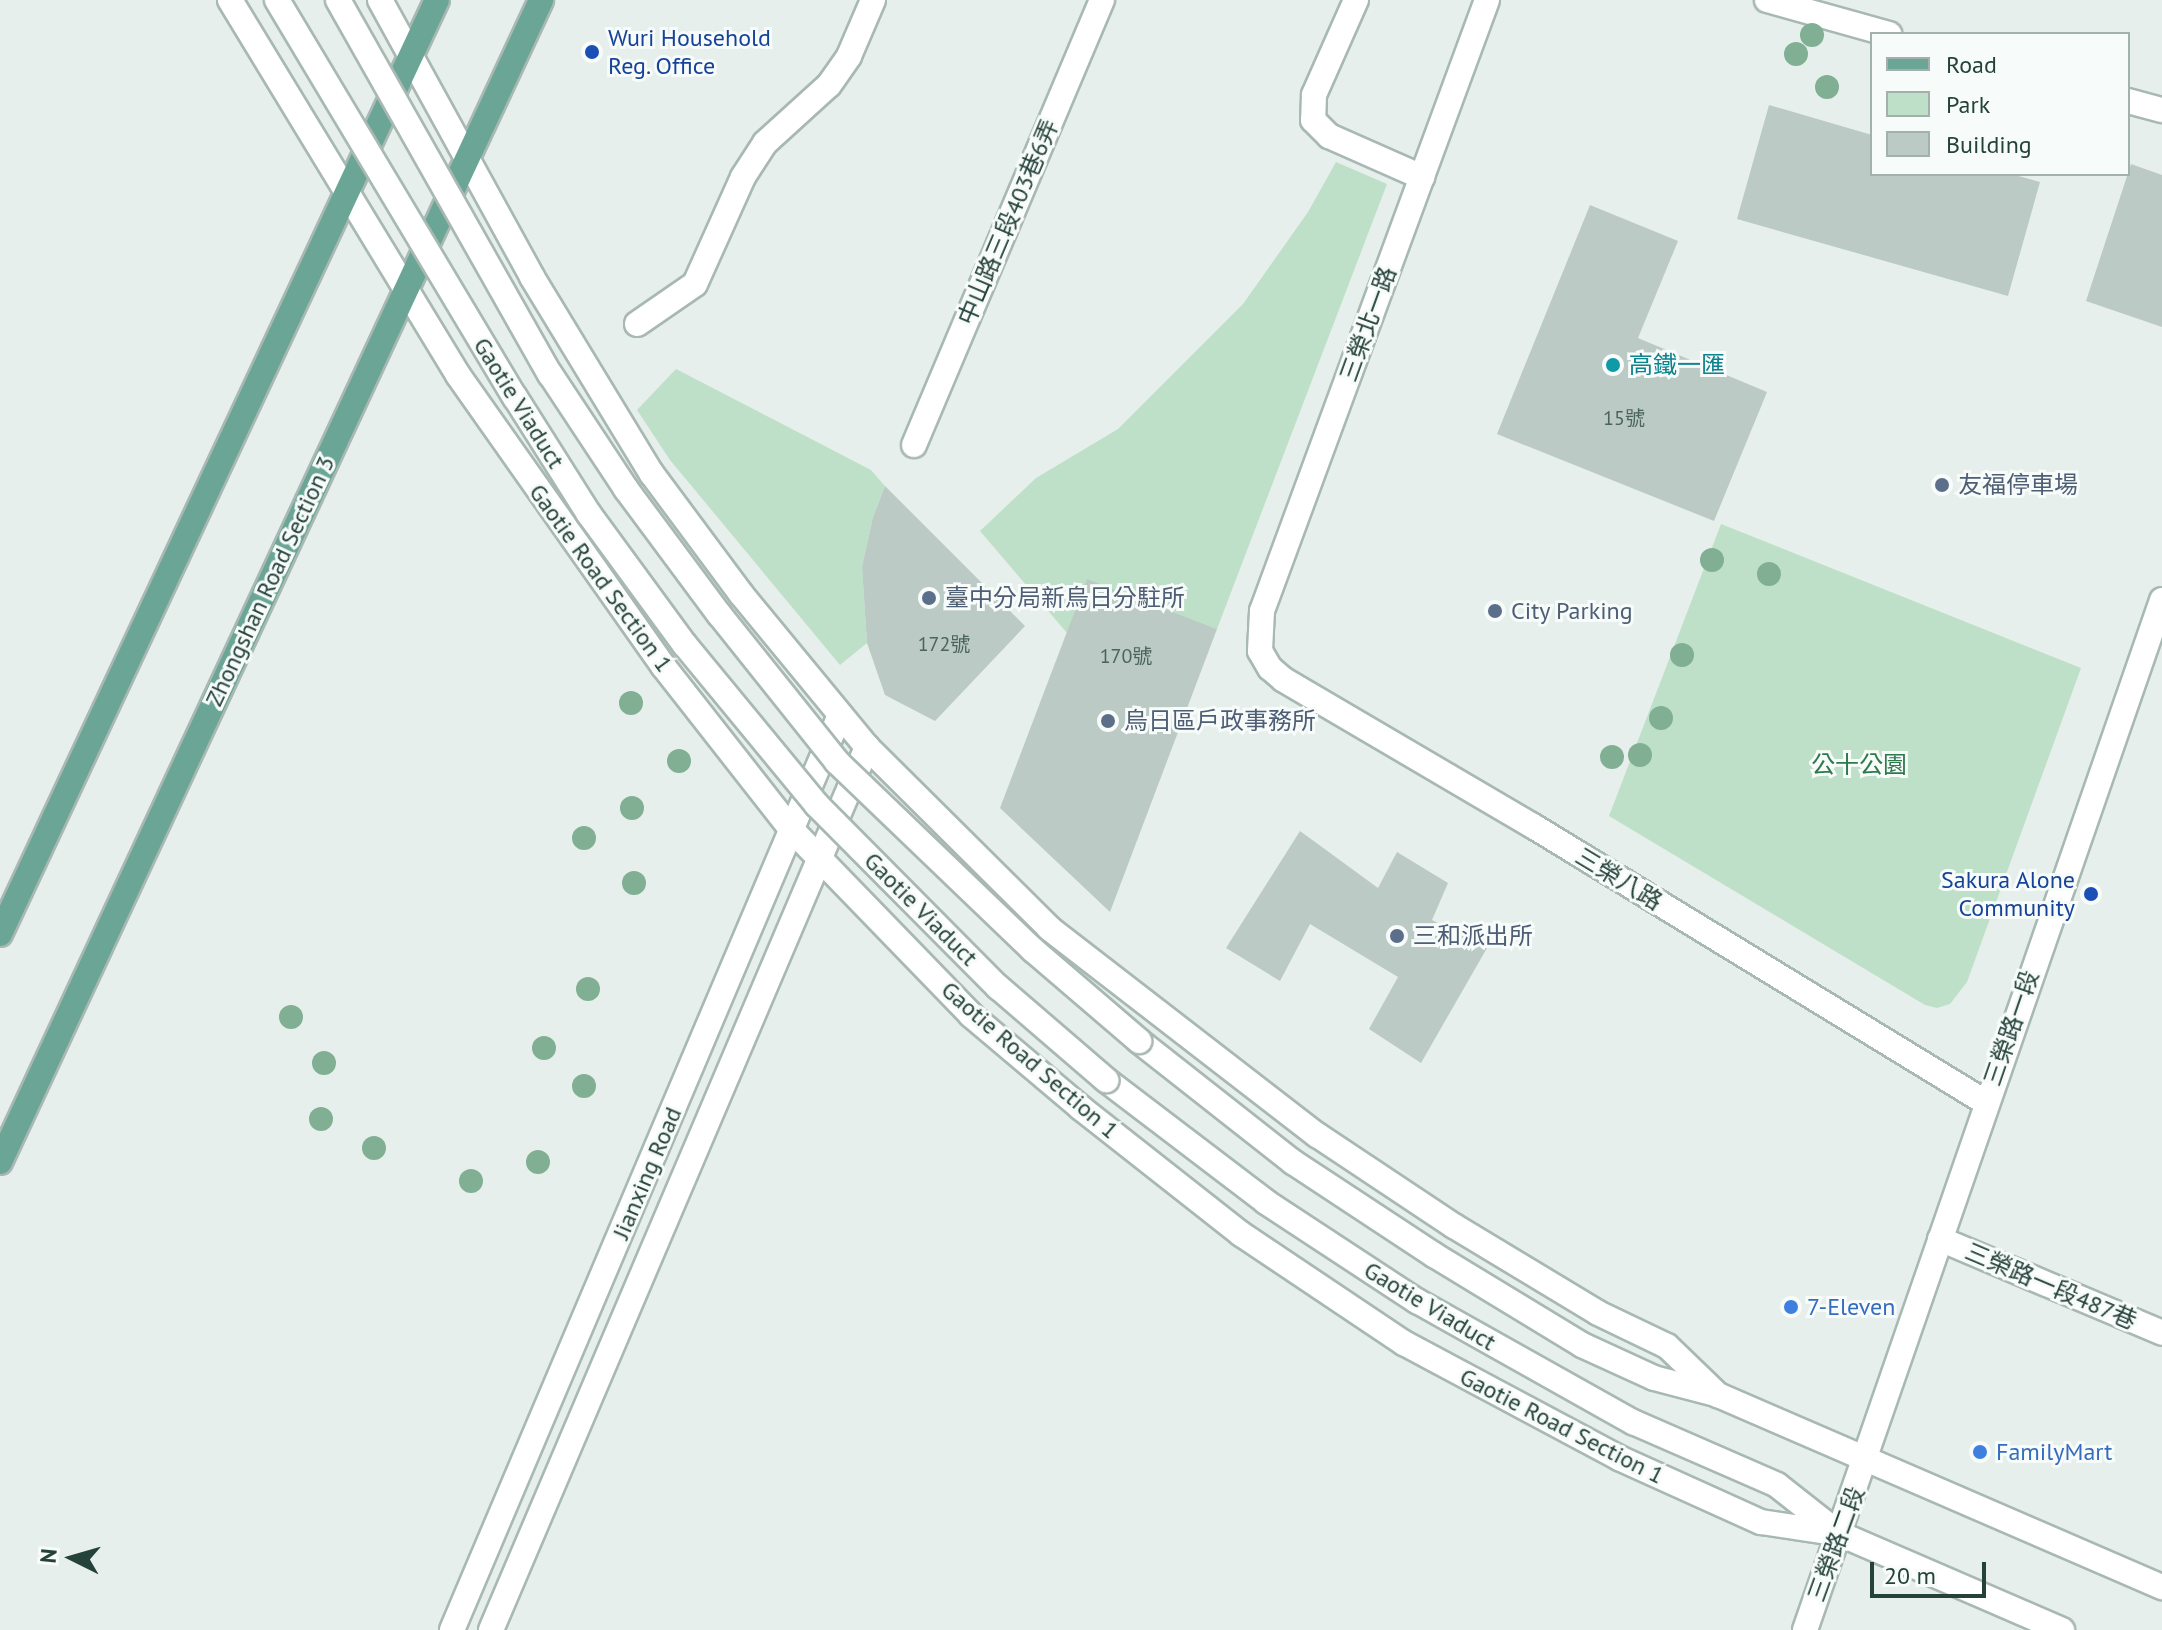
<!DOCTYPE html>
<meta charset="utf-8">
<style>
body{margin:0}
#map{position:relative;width:2162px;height:1630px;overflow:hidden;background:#e6efeb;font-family:"PT Sans","Noto Sans TC",sans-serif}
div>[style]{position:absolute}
.green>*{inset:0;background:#bfe0c8}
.building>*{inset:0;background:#bbcac4}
.roads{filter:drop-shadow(2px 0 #a8b8b2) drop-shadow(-2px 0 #a8b8b2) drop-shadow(0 2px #a8b8b2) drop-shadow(0 -2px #a8b8b2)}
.minor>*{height:24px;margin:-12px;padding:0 12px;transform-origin:12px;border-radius:12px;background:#fff}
.primary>*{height:24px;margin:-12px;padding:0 12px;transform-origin:12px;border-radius:12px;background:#6aa596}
.bridges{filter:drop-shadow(2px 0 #a8b8b2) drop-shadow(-2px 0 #a8b8b2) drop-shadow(0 2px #a8b8b2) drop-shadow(0 -2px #a8b8b2)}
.minor-bridge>*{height:24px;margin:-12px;padding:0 12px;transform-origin:12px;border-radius:12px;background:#fff}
.trees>*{width:24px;height:24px;margin:-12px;border-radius:50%;background:#80af93}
.dots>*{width:22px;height:22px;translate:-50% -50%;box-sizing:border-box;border:4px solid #f7fbf9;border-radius:50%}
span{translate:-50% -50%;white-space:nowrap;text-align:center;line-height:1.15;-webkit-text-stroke:6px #f7fbf9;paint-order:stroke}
.number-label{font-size:20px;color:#4a645c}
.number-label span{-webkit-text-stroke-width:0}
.transit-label{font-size:24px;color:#164399}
.left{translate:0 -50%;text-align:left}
.right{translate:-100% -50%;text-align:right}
.street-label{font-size:24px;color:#24423a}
.culture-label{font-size:24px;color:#0d838f}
.service-label{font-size:24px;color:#4e5e75}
.park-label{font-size:24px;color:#2d7a4b}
.shop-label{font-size:24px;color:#366cbe}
.legend{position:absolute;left:1870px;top:32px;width:260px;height:144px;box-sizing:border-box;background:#f7fbf9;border:2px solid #a3b1ad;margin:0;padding:10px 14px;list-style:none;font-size:24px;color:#24423a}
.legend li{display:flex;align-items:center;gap:16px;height:40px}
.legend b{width:40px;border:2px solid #a3b1ad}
.north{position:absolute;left:32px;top:1518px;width:80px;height:80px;-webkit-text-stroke:6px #f7fbf9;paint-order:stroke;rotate:275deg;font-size:22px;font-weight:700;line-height:32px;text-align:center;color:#24423a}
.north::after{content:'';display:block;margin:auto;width:28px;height:36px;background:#24423a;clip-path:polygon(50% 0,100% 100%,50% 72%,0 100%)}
.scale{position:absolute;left:1870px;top:1562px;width:116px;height:36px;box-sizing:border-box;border:4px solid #24423a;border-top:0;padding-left:10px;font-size:24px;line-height:28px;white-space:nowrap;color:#24423a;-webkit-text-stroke:6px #f7fbf9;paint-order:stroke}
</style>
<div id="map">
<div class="green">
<i style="clip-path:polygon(1336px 162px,1387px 184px,1217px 629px,1087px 580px,1067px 633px,980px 531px,1036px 478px,1118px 429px,1243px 304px,1308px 212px)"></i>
<i style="clip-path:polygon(676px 369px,871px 470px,885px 486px,873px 517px,862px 567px,867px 643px,840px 665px,670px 460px,637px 410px)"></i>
<i style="clip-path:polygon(1721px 524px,2081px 668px,1967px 982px,1950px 1004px,1937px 1008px,1925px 1005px,1609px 816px)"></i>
</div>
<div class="building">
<i style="clip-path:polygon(1769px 105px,1872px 135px,1872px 174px,2011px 174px,2040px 182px,2008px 296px,1737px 219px)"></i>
<i style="clip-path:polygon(2131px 164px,2162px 175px,2162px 327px,2086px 301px)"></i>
<i style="clip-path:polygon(1590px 205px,1678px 241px,1638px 338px,1767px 392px,1714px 521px,1497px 434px)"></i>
<i style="clip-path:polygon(885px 486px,1025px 626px,935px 721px,885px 695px,867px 643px,862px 567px,873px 517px)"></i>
<i style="clip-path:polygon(1087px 579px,1217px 629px,1110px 912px,1000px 808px)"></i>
<i style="clip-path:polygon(1300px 831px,1378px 888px,1397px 852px,1448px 883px,1432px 920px,1487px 948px,1421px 1063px,1369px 1029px,1398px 977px,1310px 924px,1280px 981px,1226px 948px)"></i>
</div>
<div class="roads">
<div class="minor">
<i style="left:230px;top:0;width:439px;rotate:58.7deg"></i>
<i style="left:458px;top:375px;width:357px;rotate:54.8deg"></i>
<i style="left:664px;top:667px;width:206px;rotate:51.9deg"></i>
<i style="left:791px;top:829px;width:259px;rotate:45.9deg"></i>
<i style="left:971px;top:1015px;width:144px;rotate:40.2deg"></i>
<i style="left:1081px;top:1108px;width:204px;rotate:38.2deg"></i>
<i style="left:1241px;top:1234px;width:196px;rotate:33.8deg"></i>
<i style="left:1404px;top:1343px;width:244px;rotate:28.1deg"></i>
<i style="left:1619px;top:1458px;width:156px;rotate:24.3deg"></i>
<i style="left:1761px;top:1522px;width:80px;rotate:8.6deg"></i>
<i style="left:1840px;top:1534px;width:242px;rotate:23.4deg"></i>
<i style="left:380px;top:0;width:316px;rotate:61.2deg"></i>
<i style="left:532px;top:277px;width:231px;rotate:58.7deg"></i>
<i style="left:652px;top:474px;width:149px;rotate:53.4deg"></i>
<i style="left:741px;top:594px;width:198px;rotate:50.5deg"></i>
<i style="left:867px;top:747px;width:257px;rotate:44.8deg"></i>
<i style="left:1049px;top:928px;width:339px;rotate:37.7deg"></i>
<i style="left:1317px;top:1135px;width:164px;rotate:33.6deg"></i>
<i style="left:1454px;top:1226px;width:168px;rotate:31.1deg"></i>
<i style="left:1598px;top:1313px;width:76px;rotate:25.6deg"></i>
<i style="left:1667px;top:1346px;width:71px;rotate:43.9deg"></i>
<i style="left:1718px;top:1395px;width:484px;rotate:23.4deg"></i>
<i style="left:1356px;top:0;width:104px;rotate:113.9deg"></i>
<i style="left:1314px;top:95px;width:25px;rotate:92deg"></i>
<i style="left:1313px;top:120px;width:23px;rotate:45deg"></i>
<i style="left:1329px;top:136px;width:102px;rotate:23.8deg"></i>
<i style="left:1487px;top:0;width:651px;rotate:110.22deg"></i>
<i style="left:1262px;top:611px;width:40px;rotate:92.9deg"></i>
<i style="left:1260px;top:651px;width:20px;rotate:60deg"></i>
<i style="left:1270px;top:668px;width:18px;rotate:41deg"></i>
<i style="left:1284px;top:680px;width:289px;rotate:30.4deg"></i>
<i style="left:1533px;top:826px;width:530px;rotate:31.41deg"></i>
<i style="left:1767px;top:0;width:127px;rotate:15.6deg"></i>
<i style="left:2128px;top:101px;width:35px;rotate:15deg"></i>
<i style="left:637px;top:324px;width:70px;rotate:-34.6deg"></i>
<i style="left:695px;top:284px;width:117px;rotate:-65.8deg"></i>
<i style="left:743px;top:177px;width:40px;rotate:-57.1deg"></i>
<i style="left:765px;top:143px;width:86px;rotate:-42.2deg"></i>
<i style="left:829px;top:85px;width:35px;rotate:-55deg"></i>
<i style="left:849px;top:56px;width:61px;rotate:-66.8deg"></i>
<i style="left:914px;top:445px;width:483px;rotate:-67.1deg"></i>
<i style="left:1139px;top:1041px;width:196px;rotate:38.2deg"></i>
<i style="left:1293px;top:1162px;width:169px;rotate:33.4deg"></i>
<i style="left:1434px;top:1255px;width:173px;rotate:31.3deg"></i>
<i style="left:1582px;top:1345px;width:79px;rotate:24.6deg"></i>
<i style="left:1654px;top:1378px;width:64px;rotate:14.5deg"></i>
<i style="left:1106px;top:1080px;width:201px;rotate:37.3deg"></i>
<i style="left:1266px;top:1202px;width:181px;rotate:33.3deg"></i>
<i style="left:1417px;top:1301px;width:248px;rotate:29.3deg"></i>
<i style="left:1633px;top:1422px;width:157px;rotate:23.6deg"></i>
<i style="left:1777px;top:1485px;width:78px;rotate:38.2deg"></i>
<i style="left:1940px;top:1239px;width:241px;rotate:22.9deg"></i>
<i style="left:452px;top:1630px;width:994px;rotate:-67.02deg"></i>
<i style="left:491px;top:1630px;width:960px;rotate:-66.93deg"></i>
<i style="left:1805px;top:1630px;width:1090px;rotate:-70.88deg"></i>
</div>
<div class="primary">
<i style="left:0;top:934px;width:1031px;rotate:-64.93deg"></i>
<i style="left:0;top:1162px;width:1282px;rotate:-65.03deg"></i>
</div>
</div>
<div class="bridges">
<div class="minor-bridge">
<i style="left:277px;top:0;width:463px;rotate:59.1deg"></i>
<i style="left:515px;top:397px;width:138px;rotate:57.7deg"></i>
<i style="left:589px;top:514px;width:162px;rotate:53.8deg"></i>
<i style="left:685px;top:645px;width:207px;rotate:50.5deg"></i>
<i style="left:817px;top:805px;width:257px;rotate:45.2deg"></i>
<i style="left:998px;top:987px;width:143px;rotate:40.7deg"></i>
<i style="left:338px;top:0;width:430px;rotate:60.5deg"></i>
<i style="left:550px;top:374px;width:138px;rotate:56.5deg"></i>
<i style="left:626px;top:489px;width:156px;rotate:53.4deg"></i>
<i style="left:719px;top:614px;width:189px;rotate:51.4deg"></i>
<i style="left:837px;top:762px;width:272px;rotate:43.8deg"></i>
<i style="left:1033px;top:950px;width:140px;rotate:40.6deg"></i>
</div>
</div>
<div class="trees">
<i style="left:1812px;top:35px"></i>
<i style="left:1796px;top:54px"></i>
<i style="left:1827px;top:87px"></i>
<i style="left:1712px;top:560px"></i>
<i style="left:1769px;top:574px"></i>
<i style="left:1682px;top:655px"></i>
<i style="left:631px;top:703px"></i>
<i style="left:1661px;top:718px"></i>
<i style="left:1640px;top:755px"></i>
<i style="left:1612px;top:757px"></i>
<i style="left:679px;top:761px"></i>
<i style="left:632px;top:808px"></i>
<i style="left:584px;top:838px"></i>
<i style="left:634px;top:883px"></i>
<i style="left:588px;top:989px"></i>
<i style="left:291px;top:1017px"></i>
<i style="left:544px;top:1048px"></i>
<i style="left:324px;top:1063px"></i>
<i style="left:584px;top:1086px"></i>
<i style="left:321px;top:1119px"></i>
<i style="left:374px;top:1148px"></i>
<i style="left:538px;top:1162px"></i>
<i style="left:471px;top:1181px"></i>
</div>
<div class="dots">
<i style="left:592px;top:52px;background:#1a4fb4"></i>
<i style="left:1613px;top:365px;background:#0f9aa8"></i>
<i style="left:1942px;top:485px;background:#5c6f8a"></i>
<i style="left:929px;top:598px;background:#5c6f8a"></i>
<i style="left:1495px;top:611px;background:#5c6f8a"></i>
<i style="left:1108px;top:721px;background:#5c6f8a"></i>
<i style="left:2091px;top:894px;background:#1a4fb4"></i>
<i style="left:1397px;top:936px;background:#5c6f8a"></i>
<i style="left:1791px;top:1307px;background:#3f7fe0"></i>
<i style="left:1980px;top:1452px;background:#3f7fe0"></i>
</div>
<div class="number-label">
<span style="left:1624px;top:418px">15號</span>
<span style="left:944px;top:644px">172號</span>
<span style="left:1126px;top:656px">170號</span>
</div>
<div class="transit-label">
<span class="left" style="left:608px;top:52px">Wuri Household<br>Reg. Office</span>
<span class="right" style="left:2075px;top:894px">Sakura Alone<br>Community</span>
</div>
<div class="street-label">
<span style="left:1008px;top:222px;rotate:-67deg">中山路三段403巷6弄</span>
<span style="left:1368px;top:324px;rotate:-70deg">三榮北一路</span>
<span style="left:519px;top:403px;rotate:58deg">Gaotie Viaduct</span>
<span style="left:601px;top:578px;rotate:54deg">Gaotie Road Section 1</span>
<span style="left:270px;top:581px;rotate:-65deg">Zhongshan Road Section 3</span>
<span style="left:1619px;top:879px;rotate:31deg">三榮八路</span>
<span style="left:921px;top:909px;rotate:45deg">Gaotie Viaduct</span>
<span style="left:2011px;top:1028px;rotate:-71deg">三榮路一段</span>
<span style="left:1030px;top:1060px;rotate:41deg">Gaotie Road Section 1</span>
<span style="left:647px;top:1173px;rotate:-67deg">Jianxing Road</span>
<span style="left:2051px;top:1286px;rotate:23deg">三榮路一段487巷</span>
<span style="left:1430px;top:1306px;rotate:31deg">Gaotie Viaduct</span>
<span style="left:1562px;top:1426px;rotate:27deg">Gaotie Road Section 1</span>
<span style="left:1836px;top:1544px;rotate:-70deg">三榮路二段</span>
</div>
<div class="culture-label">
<span class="left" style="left:1629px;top:365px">高鐵一匯</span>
</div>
<div class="service-label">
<span class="left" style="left:1958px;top:485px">友福停車場</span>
<span class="left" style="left:945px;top:598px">臺中分局新烏日分駐所</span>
<span class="left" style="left:1511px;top:611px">City Parking</span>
<span class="left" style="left:1124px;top:721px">烏日區戶政事務所</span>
<span class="left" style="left:1413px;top:936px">三和派出所</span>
</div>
<div class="park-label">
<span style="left:1859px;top:765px">公十公園</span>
</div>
<div class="shop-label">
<span class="left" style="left:1807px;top:1307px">7-Eleven</span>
<span class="left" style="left:1996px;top:1452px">FamilyMart</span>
</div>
<ul class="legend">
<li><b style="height:10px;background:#6aa596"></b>Road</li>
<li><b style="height:22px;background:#bfe0c8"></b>Park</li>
<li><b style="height:22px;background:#bbcac4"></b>Building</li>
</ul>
<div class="north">N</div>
<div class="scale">20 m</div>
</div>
